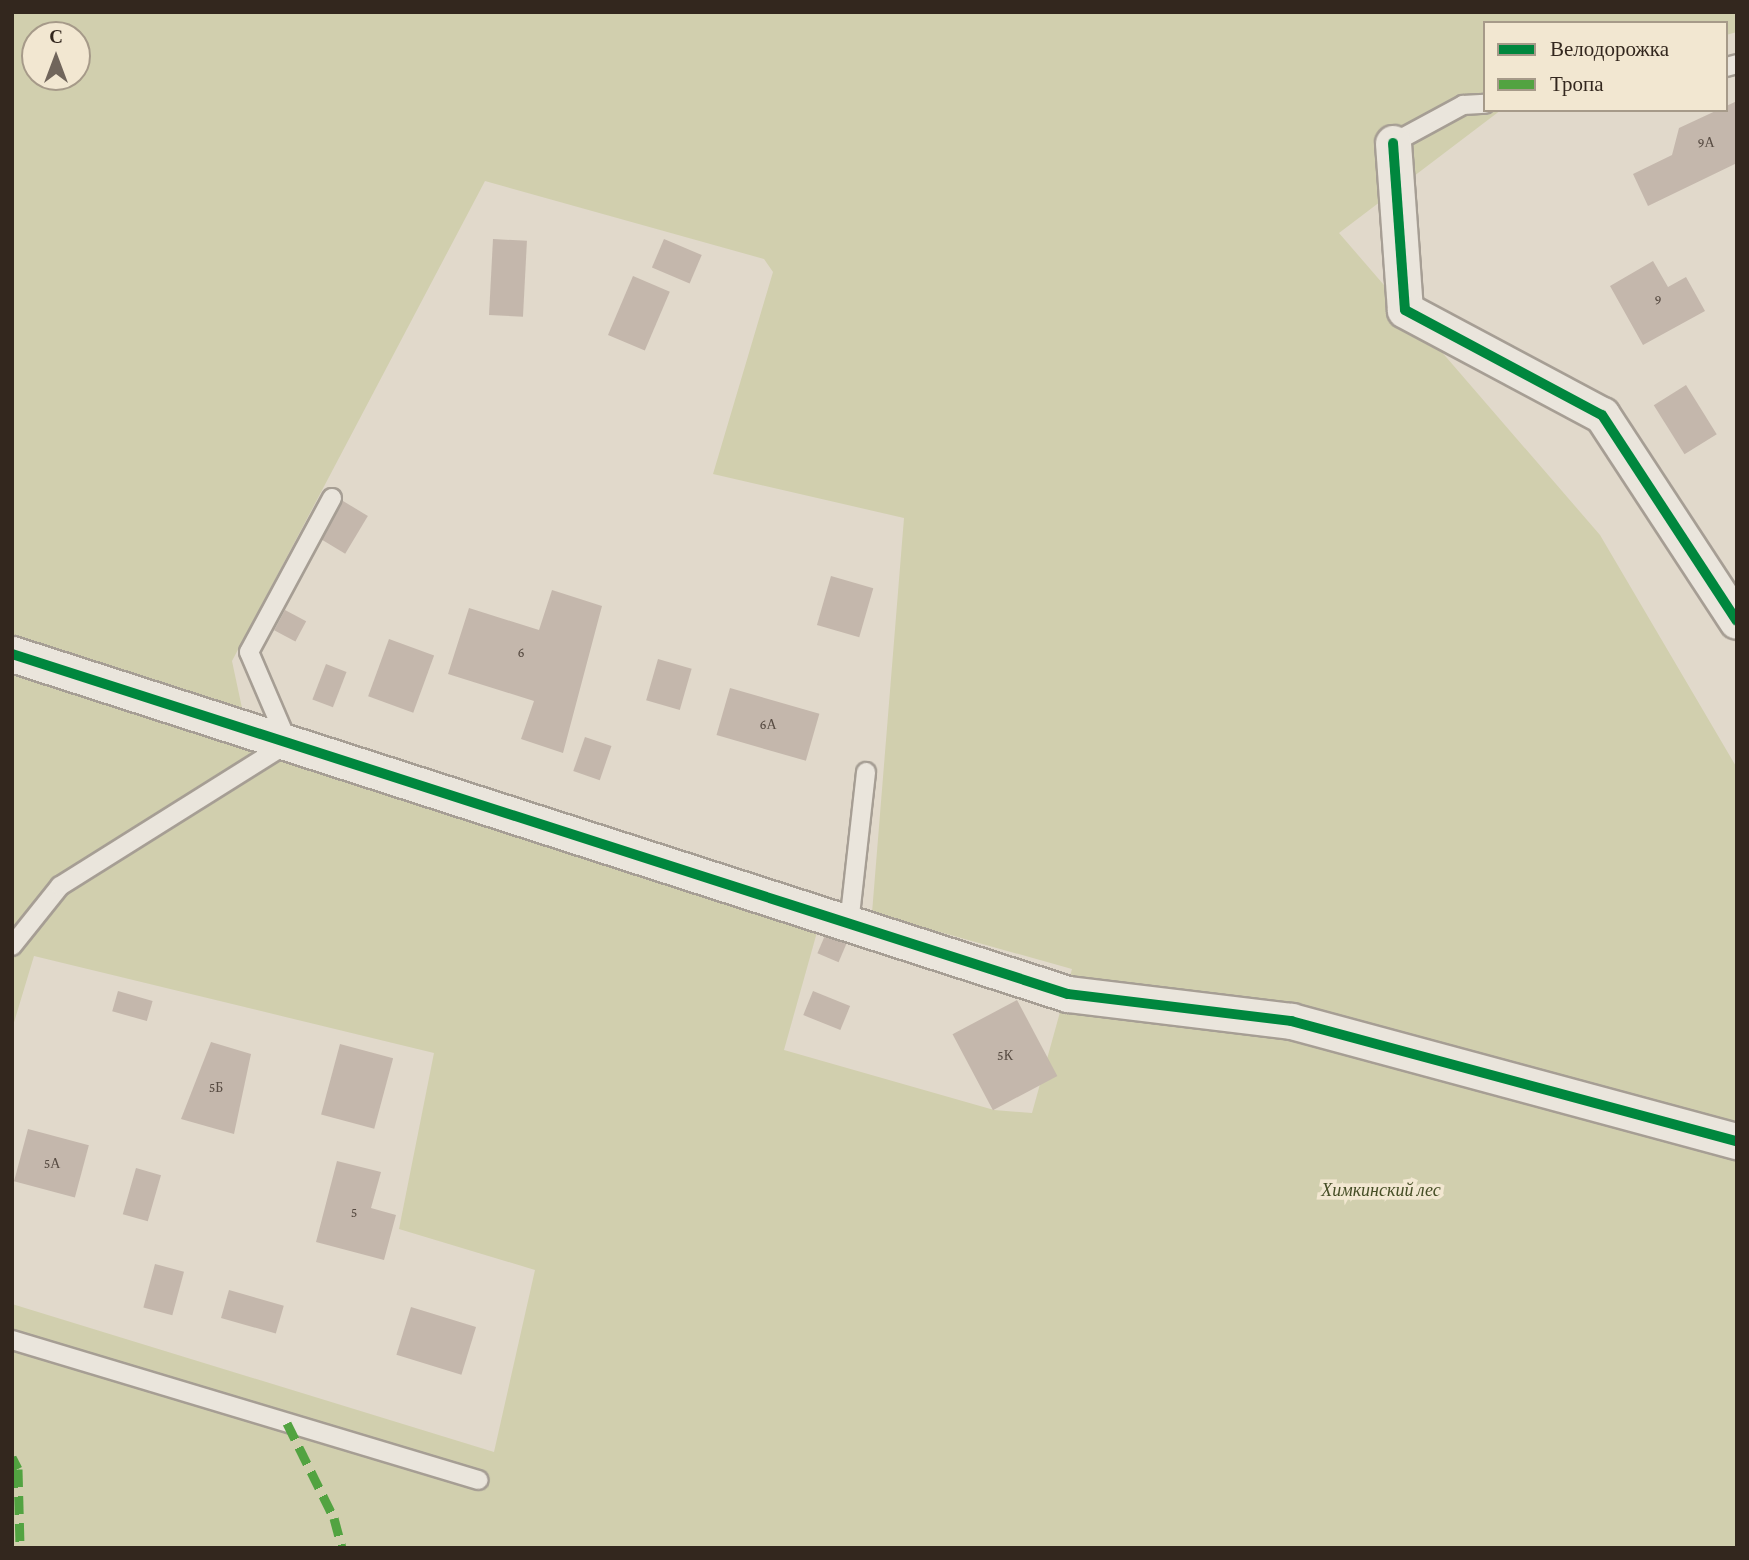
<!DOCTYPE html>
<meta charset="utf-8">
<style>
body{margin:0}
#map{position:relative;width:1749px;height:1560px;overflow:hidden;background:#e1d9cb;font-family:"Crimson Pro",serif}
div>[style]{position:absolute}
.green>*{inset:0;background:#d1cfae}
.building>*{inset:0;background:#c4b7ac;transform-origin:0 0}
.roads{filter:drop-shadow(2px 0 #a69e94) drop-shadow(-2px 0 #a69e94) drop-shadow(0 2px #a69e94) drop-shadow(0 -2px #a69e94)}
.lane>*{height:18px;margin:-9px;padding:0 9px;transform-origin:9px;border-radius:9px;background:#eae5dc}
.street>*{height:35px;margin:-17.5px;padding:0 17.5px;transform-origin:17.5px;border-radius:17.5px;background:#eae5dc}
.quiet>*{height:9px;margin-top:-4.5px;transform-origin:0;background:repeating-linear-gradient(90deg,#52a341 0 18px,transparent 0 27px)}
.cycleway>*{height:10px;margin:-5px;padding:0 5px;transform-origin:5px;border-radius:5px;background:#00873e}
span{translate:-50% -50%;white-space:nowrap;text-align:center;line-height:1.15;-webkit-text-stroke:7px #f2e7d1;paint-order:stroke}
.number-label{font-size:14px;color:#574b42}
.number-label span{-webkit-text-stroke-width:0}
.park-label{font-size:18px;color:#464e26;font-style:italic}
.frame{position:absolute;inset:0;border:14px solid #33271e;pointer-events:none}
.legend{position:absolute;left:1483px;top:21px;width:245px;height:91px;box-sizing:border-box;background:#f2e7d1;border:2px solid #a69a89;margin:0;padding:9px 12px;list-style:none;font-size:21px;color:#33271e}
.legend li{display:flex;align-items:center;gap:14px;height:35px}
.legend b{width:35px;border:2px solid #a69a89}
.north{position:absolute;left:21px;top:21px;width:70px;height:70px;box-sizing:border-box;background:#f2e7d1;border:2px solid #a69a89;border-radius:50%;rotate:0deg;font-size:19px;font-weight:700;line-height:28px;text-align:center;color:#33271e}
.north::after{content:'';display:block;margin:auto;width:24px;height:32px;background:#70655b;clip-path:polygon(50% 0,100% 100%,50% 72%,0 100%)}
</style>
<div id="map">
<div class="green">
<i style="clip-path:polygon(evenodd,12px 12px,1737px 12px,1737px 32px,1726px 35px,1726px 23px,1485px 23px,1485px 110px,1501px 110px,1339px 233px,1600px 535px,1737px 768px,1737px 1548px,12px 1548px,12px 1304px,494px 1452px,535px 1270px,399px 1229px,434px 1053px,34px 956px,12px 1029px,12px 12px,35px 35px,77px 35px,77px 77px,35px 77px,35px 35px,12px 12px,485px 181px,764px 259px,773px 272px,713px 474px,904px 518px,872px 913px,1072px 969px,1032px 1113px,994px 1110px,784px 1050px,826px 900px,242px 708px,232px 661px,485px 181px)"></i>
</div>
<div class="building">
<i style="clip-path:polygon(1737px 101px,1737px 163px,1648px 206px,1633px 174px,1672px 155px,1679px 128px)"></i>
<i style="left:493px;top:239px;width:34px;height:76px;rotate:3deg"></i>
<i style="left:664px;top:239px;width:41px;height:31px;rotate:23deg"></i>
<i style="clip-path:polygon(1653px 261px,1668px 287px,1686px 277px,1705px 311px,1643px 345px,1610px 286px)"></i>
<i style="left:633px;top:276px;width:40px;height:64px;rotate:23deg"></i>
<i style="left:1686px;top:385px;width:58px;height:38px;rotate:58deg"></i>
<i style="left:343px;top:501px;width:29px;height:44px;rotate:31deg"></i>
<i style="left:831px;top:576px;width:44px;height:51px;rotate:16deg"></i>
<i style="clip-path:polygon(552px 590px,602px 606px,563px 753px,521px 739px,534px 701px,448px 674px,469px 608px,539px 630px)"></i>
<i style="left:285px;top:610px;width:24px;height:23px;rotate:28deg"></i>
<i style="left:389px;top:639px;width:48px;height:61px;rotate:20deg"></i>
<i style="left:658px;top:659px;width:35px;height:43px;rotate:16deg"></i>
<i style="left:326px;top:664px;width:22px;height:38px;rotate:21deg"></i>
<i style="left:730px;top:688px;width:93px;height:49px;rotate:16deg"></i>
<i style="left:585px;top:737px;width:28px;height:36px;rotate:19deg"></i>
<i style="left:826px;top:933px;width:23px;height:22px;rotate:23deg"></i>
<i style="left:118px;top:991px;width:36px;height:21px;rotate:16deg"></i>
<i style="left:813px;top:991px;width:40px;height:26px;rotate:22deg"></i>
<i style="left:1017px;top:1000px;width:86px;height:73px;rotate:62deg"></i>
<i style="clip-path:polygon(211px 1042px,251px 1054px,234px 1134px,181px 1119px)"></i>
<i style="left:340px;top:1044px;width:55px;height:73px;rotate:15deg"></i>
<i style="left:28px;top:1129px;width:63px;height:54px;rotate:15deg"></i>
<i style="clip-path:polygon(337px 1161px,381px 1172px,371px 1208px,396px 1215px,384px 1260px,316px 1242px)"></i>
<i style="left:136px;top:1168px;width:26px;height:48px;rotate:16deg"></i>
<i style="left:155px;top:1264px;width:30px;height:45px;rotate:15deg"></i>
<i style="left:229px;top:1290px;width:57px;height:29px;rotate:16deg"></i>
<i style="left:411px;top:1307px;width:68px;height:50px;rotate:17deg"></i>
</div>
<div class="roads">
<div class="lane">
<i style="left:1726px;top:67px;width:11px;rotate:-15deg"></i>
<i style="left:1393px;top:143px;width:80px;rotate:-28.5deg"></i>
<i style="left:1463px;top:105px;width:22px;rotate:-3deg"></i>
<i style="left:849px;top:924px;width:153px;rotate:-83.6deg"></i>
<i style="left:12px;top:946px;width:77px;rotate:-51.3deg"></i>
<i style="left:60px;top:886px;width:269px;rotate:-32.1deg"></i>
<i style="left:288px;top:743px;width:99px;rotate:-113.2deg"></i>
<i style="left:249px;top:652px;width:175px;rotate:-61.7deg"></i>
<i style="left:12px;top:1340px;width:487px;rotate:16.7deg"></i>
</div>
<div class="street">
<i style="left:1393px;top:143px;width:167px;rotate:85.9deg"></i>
<i style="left:1405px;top:310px;width:223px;rotate:28.1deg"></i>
<i style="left:1602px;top:415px;width:246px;rotate:56.8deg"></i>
<i style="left:12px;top:654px;width:1109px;rotate:17.85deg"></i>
<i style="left:1068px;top:994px;width:225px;rotate:6.9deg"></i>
<i style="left:1291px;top:1021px;width:462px;rotate:15.1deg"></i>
</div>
</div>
<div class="quiet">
<i style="left:287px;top:1423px;width:106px;rotate:63.7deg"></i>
<i style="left:334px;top:1518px;width:31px;rotate:75deg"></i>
<i style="left:12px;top:1457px;width:13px;rotate:63deg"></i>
<i style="left:18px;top:1469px;width:79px;rotate:88.5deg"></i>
</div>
<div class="cycleway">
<i style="left:1393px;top:143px;width:167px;rotate:85.9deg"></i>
<i style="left:1405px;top:310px;width:223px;rotate:28.1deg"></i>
<i style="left:1602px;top:415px;width:246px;rotate:56.8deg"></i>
<i style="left:12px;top:654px;width:1109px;rotate:17.85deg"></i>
<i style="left:1068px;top:994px;width:225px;rotate:6.9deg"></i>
<i style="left:1291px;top:1021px;width:462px;rotate:15.1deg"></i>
</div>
<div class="number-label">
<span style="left:1706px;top:142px">9А</span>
<span style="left:1658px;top:299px">9</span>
<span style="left:521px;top:652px">6</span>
<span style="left:768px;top:724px">6А</span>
<span style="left:1005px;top:1055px">5К</span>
<span style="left:216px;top:1087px">5Б</span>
<span style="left:52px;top:1163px">5А</span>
<span style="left:354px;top:1212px">5</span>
</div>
<div class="park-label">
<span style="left:1381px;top:1190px">Химкинский лес</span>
</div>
<div class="frame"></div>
<ul class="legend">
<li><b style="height:9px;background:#00873e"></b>Велодорожка</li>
<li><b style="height:9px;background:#52a341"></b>Тропа</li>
</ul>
<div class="north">С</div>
</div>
